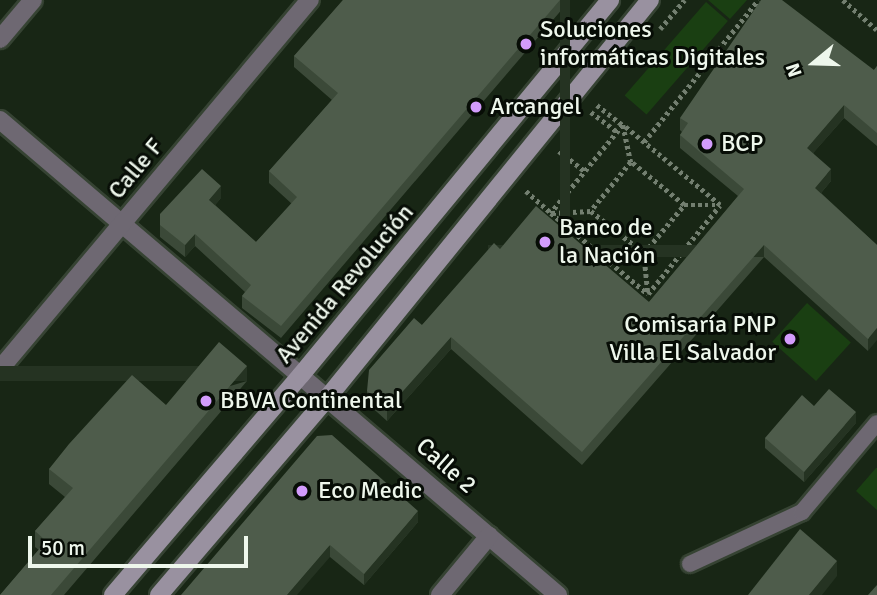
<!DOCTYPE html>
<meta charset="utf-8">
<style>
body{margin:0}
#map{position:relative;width:877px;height:595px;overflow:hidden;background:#182615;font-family:Signika,sans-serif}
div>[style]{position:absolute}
.green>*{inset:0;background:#1a3f12;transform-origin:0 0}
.path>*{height:4.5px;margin-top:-2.25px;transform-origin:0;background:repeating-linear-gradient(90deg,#737f70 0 3.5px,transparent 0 7px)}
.roads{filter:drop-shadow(2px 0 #364333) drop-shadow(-2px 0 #364333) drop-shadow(0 2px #364333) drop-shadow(0 -2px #364333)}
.service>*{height:16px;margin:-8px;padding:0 8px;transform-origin:8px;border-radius:8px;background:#6e6872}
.minor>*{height:18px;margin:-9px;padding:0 9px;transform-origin:9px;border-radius:9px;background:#6e6872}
.secondary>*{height:18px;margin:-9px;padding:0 9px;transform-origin:9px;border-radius:9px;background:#9991a0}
.wall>*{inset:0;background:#3b4938}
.shaded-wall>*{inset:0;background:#253322;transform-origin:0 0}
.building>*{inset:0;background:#4e5c4b}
.dots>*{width:19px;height:19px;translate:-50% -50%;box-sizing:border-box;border:4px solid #070d06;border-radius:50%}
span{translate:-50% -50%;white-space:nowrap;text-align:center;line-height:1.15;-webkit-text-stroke:6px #070d06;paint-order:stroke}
.poi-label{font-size:24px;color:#eef7ec}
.left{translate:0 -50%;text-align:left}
.right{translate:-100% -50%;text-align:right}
.street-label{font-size:24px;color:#eef7ec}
.north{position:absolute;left:779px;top:28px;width:70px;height:70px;-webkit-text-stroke:5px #070d06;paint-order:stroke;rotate:251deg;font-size:19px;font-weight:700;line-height:28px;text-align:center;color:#eef7ec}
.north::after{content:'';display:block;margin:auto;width:24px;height:32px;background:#eef7ec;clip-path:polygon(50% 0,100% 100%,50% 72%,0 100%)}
.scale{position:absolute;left:28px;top:536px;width:220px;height:32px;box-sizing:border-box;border:4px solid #eef7ec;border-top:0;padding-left:9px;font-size:21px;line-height:24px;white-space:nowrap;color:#eef7ec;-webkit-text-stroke:5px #070d06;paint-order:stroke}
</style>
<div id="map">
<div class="green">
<i style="clip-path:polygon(708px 0,747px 0,730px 19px)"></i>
<i style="left:706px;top:2px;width:29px;height:124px;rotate:41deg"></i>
<i style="left:807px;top:303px;width:59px;height:52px;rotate:42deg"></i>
<i style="clip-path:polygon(876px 468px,877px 468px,877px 510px,856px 491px)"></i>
</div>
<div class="path">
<i style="left:843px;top:0;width:45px;rotate:41.4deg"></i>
<i style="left:660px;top:29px;width:38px;rotate:-50deg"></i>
<i style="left:597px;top:105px;width:33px;rotate:38deg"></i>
<i style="left:623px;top:125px;width:38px;rotate:78deg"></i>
<i style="left:591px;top:112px;width:34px;rotate:37deg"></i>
<i style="left:644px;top:142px;width:182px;rotate:-51.2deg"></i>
<i style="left:559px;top:151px;width:33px;rotate:38deg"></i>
<i style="left:526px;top:191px;width:33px;rotate:41deg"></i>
<i style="left:551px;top:213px;width:126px;rotate:39.9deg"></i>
<i style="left:648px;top:294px;width:114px;rotate:-51deg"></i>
<i style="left:720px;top:205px;width:126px;rotate:-140.5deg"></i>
<i style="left:623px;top:125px;width:114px;rotate:129.3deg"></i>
<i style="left:684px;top:205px;width:34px"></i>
<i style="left:552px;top:213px;width:39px;rotate:-3deg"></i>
<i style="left:591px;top:211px;width:68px;rotate:38.4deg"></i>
<i style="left:644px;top:253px;width:62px;rotate:-50.2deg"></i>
<i style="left:684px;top:205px;width:68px;rotate:-140.9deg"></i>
<i style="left:631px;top:162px;width:63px;rotate:129.2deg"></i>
<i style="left:644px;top:253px;width:41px;rotate:84.4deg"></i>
</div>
<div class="roads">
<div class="service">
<i style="left:690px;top:564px;width:123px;rotate:-24.9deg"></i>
<i style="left:802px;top:512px;width:116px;rotate:-49.9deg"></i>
</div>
<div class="minor">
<i style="left:0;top:39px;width:51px;rotate:-49.8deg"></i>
<i style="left:0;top:120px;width:733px;rotate:40.41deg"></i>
<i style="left:0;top:369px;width:482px;rotate:-50deg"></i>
<i style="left:440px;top:595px;width:77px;rotate:-50.3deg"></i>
</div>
<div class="secondary">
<i style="left:113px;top:595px;width:289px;rotate:-49.5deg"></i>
<i style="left:301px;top:375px;width:486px;rotate:-50.5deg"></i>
<i style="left:159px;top:595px;width:260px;rotate:-49.5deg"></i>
<i style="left:328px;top:397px;width:511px;rotate:-50.96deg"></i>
</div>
</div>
<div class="wall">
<i style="clip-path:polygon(343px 0,570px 0,281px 338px,242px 308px,242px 296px,245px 292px,195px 246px,185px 257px,160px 237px,160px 214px,221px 198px,215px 205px,256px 242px,292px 204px,269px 183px,269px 171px,332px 100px,294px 67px,294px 56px)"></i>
<i style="clip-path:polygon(877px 66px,877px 146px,844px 118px,813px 153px,831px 181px,821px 193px,877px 245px,868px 351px,764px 257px,582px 465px,451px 349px,387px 421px,367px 403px,367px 391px,422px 325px,500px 249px,649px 302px,738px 196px,680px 148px,680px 135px,682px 132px,680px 130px,680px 118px,874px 70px)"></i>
<i style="clip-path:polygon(247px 381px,64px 595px,0 595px,39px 550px,35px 547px,35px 531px,65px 497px,49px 484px,49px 469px,166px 405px)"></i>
<i style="clip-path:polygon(856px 423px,804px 482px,765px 448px,765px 438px)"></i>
<i style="clip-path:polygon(317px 436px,418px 522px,364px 585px,330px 557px)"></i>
</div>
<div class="shaded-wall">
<i style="left:560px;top:0;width:10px;height:429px"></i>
<i style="clip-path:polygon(844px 105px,844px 118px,807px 160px,807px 148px)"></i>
<i style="clip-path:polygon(831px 169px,831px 181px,815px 200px,815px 188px)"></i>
<i style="clip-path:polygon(221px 186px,221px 198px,209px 212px,209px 200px)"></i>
<i style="clip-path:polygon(195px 234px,195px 246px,185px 257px,185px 245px)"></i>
<i style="left:764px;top:245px;width:12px;height:276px;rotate:90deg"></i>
<i style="clip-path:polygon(877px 328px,877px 340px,868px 351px,868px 339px)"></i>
<i style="clip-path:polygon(451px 337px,451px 349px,387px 421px,387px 409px)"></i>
<i style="left:247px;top:366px;width:15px;height:301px;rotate:90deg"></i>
<i style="clip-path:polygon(856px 412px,856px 423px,804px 482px,804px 472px)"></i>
<i style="clip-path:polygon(418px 511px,418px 522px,364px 585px,364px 574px)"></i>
<i style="clip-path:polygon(330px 545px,330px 557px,297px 595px,287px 595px)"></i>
<i style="clip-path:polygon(837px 561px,837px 576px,822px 595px,809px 595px)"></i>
</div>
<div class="building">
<i style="clip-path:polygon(343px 0,560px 0,281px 326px,242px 296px,251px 285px,195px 234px,185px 245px,160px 225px,160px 214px,202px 169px,221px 186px,209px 200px,256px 242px,297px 197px,269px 171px,338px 93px,294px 56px)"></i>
<i style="clip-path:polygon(761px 0,782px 0,874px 70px,877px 66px,877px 133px,844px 105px,807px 148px,831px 169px,815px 188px,877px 245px,877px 328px,868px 339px,764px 245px,582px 452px,451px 337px,387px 409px,367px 391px,369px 370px,414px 318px,422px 325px,494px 243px,500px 249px,536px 206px,649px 302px,744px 189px,680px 135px,688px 123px,680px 118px)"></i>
<i style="clip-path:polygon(219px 342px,247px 366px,51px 595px,0 595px,46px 541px,35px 531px,73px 488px,49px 469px,69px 444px,132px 375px,166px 405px)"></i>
<i style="clip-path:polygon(829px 389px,856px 412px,804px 472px,765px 438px,802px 395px,814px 406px)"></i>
<i style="clip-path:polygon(332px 435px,418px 511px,364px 574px,330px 545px,287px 595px,181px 595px,317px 436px)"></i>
<i style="clip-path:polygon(800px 529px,837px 561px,809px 595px,748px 595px)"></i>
<i style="clip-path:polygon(877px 585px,877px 595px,868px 595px)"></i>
</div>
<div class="dots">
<i style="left:526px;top:44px;background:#d39cfc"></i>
<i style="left:476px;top:107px;background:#d39cfc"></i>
<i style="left:707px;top:144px;background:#d39cfc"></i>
<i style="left:545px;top:242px;background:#d39cfc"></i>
<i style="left:790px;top:339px;background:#d39cfc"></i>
<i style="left:206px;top:401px;background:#d39cfc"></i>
<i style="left:302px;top:491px;background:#d39cfc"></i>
</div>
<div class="poi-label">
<span class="left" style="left:540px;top:44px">Soluciones<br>informáticas Digitales</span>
<span class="left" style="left:490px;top:107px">Arcangel</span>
<span class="left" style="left:721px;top:144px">BCP</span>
<span class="left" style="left:559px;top:242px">Banco de<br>la Nación</span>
<span class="right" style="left:776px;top:339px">Comisaría PNP<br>Villa El Salvador</span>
<span class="left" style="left:220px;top:401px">BBVA Continental</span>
<span class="left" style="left:318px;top:491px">Eco Medic</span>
</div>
<div class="street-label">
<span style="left:136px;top:169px;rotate:-50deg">Calle F</span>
<span style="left:345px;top:284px;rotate:-50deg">Avenida Revolución</span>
<span style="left:446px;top:466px;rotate:41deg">Calle 2</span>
</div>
<div class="north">N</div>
<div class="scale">50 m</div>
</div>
